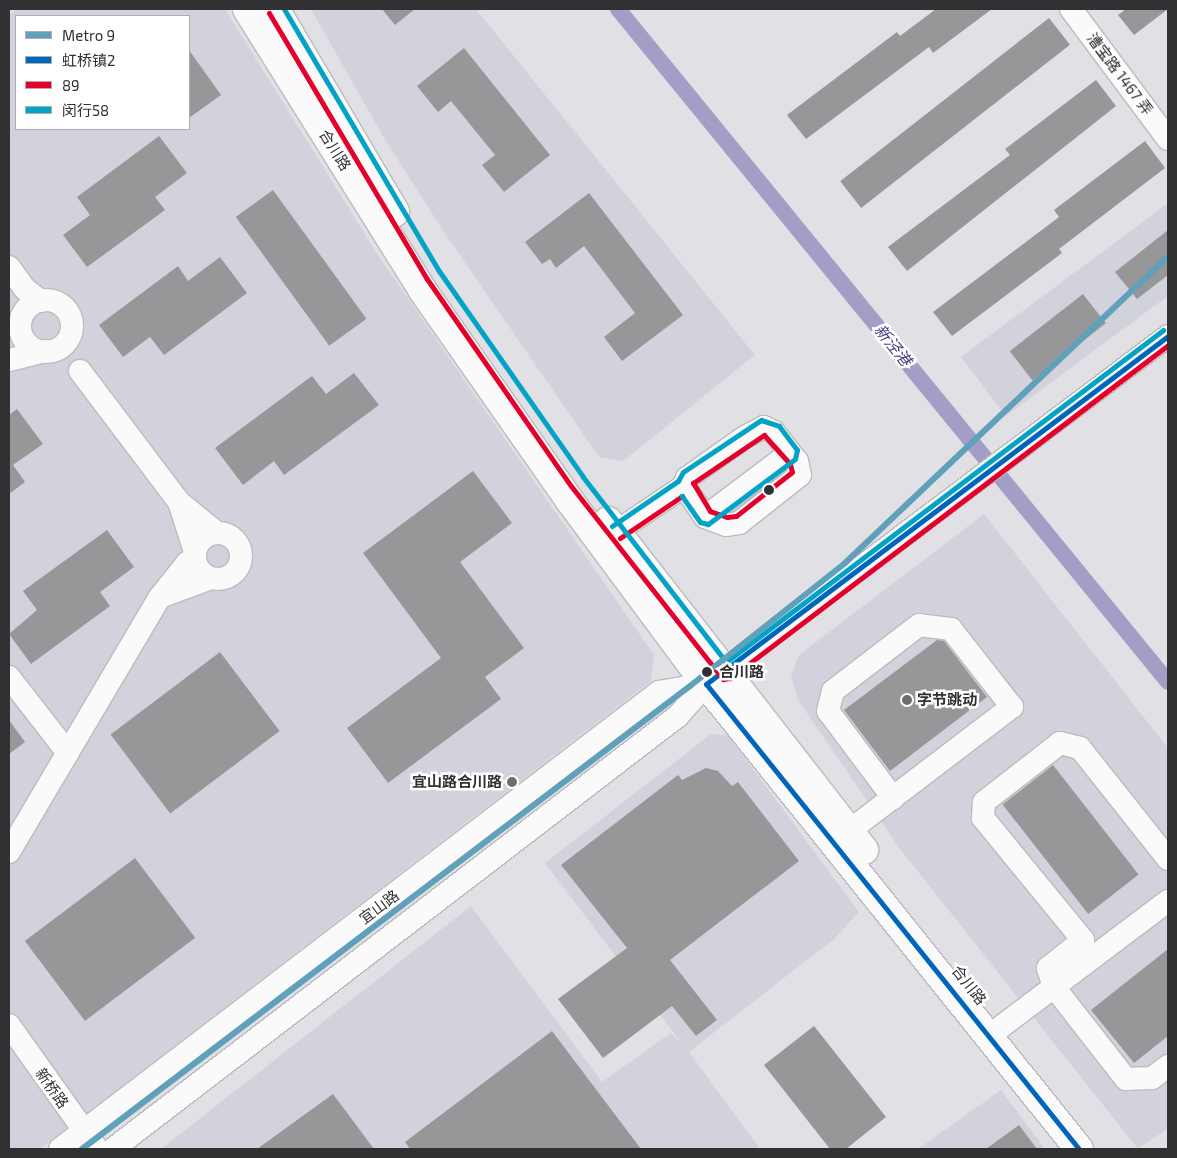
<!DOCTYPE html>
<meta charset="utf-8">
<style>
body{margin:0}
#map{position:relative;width:1177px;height:1158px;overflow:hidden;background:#e0e0e5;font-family:"Exo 2","Noto Sans SC",sans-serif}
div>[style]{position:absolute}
.built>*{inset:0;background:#d2d2dc}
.canal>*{height:16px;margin:-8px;padding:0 8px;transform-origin:8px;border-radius:8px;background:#a29ec6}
.building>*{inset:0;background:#97979a;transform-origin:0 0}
.roads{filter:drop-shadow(1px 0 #bcbcbe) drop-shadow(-1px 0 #bcbcbe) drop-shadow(0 1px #bcbcbe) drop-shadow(0 -1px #bcbcbe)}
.minor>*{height:22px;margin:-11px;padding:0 11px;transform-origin:11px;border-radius:11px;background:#fafafb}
.minor>.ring{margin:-11px;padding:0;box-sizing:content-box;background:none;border:22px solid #fafafb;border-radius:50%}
.major>*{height:28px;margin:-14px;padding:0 14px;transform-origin:14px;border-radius:14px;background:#fafafb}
.bus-1>*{height:5px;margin:-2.5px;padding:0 2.5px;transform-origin:2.5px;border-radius:2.5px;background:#0065bd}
.bus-2>*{height:5px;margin:-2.5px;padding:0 2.5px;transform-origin:2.5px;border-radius:2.5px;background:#e4002b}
.bus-3>*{height:5px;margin:-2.5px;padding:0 2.5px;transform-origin:2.5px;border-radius:2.5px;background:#02a3c6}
.metro-1>*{height:6px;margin:-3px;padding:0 3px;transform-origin:3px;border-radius:3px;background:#61a0bb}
.dots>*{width:14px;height:14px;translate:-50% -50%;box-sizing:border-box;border:2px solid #fff;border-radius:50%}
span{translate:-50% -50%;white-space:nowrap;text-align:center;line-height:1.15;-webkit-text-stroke:5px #fff;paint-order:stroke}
.street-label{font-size:15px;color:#313133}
.stop-label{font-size:15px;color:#313133;font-weight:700}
.left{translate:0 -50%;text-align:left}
.poi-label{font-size:15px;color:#313133;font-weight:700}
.right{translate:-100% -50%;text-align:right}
.water-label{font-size:16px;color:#46387e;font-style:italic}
.frame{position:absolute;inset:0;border:10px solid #313133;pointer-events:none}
.legend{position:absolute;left:15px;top:15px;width:175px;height:115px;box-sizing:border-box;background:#fff;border:1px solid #adadad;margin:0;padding:6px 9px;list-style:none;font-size:15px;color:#313133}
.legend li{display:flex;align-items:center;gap:10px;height:25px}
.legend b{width:25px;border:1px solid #adadad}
</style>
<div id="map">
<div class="built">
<i style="clip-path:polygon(evenodd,17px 9px,225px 9px,376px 252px,654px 655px,651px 681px,40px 1149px,9px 1149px,9px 15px,17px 9px,16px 16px,189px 16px,189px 129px,16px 129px,16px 16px)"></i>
<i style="clip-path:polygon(311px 9px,476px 9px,755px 355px,623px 461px,599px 457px,444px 232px,384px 138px)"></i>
<i style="clip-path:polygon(1168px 203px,1168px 296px,1006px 416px,961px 357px)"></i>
<i style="clip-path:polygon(984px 514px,1168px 748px,1168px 1128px,1138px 1149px,900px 849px,798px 700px,791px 676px,799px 655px)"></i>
<i style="clip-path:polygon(711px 734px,728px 735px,859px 912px,834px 939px,689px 1052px,760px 1149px,161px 1149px,471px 906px,602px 1082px,671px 1033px,683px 1045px,545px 863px)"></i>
<i style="clip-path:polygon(1001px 1090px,1045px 1149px,918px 1149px)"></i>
</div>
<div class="canal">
<i style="left:618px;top:9px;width:869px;rotate:50.74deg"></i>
</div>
<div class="building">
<i style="clip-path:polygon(382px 9px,415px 9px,395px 25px)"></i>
<i style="clip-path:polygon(936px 9px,992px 9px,933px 53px,929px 47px,806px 139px,787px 115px,897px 32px,900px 36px)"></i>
<i style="clip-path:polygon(1126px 9px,1168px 9px,1134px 35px,1118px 15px)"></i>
<i style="left:1049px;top:18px;width:34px;height:265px;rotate:52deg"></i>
<i style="clip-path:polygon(464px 48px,550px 155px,504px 192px,482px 165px,495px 155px,451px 101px,438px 112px,417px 86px)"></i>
<i style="clip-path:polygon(189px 50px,221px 95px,189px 118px)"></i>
<i style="clip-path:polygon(1096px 80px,1116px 106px,907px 271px,888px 247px,1010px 155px,1005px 149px)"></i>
<i style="clip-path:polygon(159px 136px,187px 173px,155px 197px,165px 210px,87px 267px,63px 235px,90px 215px,77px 197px)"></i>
<i style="clip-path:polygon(1145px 141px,1165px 168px,1059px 249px,1062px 253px,952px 336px,933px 312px,1059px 217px,1054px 210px)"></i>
<i style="left:273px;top:190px;width:159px;height:46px;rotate:54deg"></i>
<i style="clip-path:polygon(589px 193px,683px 315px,622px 361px,604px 337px,635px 313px,584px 246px,556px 268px,550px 259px,542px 264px,525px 242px)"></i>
<i style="clip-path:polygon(1168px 230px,1168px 275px,1137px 299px,1115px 272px)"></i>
<i style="clip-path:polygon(220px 257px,247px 293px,164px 355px,150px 337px,123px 357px,99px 325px,178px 266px,188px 281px)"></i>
<i style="left:1083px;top:294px;width:37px;height:93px;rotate:52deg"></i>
<i style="clip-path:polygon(354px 373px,379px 405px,284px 475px,274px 461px,243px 485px,215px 448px,312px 376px,326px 394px)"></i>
<i style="clip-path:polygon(17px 409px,43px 444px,13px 465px,25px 482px,9px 494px,9px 415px)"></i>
<i style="clip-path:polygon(473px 471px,512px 523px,460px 562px,524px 648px,485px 677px,501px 699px,388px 783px,347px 728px,441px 658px,363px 553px)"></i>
<i style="clip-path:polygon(107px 530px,134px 567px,100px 592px,110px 606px,31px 664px,9px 634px,37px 610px,23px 591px)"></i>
<i style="clip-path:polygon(937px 640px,944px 641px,987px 697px,890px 771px,844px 710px)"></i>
<i style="left:220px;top:652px;width:99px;height:137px;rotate:53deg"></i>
<i style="clip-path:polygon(9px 720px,25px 742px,9px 754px)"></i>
<i style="left:1053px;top:765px;width:139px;height:64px;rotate:52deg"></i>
<i style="clip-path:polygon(706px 768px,718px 771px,732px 786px,738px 782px,799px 861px,670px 960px,717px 1020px,696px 1036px,672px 1006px,603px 1058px,558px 999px,627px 948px,561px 865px,678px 775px,682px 780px)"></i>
<i style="left:135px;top:858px;width:100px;height:138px;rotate:53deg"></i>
<i style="clip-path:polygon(1168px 949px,1168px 1036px,1134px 1063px,1091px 1010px)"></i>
<i style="clip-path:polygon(814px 1026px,886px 1117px,846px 1149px,830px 1149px,764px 1065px)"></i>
<i style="clip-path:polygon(552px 1031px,641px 1149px,410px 1149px,405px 1142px)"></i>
<i style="clip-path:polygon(333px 1094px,374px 1149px,257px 1149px)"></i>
<i style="clip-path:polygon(1019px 1125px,1037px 1149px,986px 1149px)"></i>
</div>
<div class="roads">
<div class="minor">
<i style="left:1071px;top:9px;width:162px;rotate:53.3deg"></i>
<i style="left:9px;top:267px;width:27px;rotate:54deg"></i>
<i style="left:25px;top:289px;width:20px;rotate:37deg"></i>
<i class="ring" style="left:20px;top:300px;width:30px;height:30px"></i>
<i style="left:9px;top:360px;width:37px;rotate:-14deg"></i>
<i style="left:80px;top:371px;width:164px;rotate:52.9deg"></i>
<i style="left:705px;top:517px;width:106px;rotate:-37deg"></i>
<i style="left:616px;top:532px;width:82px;rotate:-34.1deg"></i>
<i style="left:684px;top:486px;width:9px;rotate:-69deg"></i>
<i style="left:687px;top:478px;width:71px;rotate:-35.3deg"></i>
<i style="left:745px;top:437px;width:21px;rotate:-28deg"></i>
<i style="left:764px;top:427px;width:11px;rotate:27deg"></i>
<i style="left:774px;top:432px;width:37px;rotate:52deg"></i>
<i style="left:797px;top:461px;width:14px;rotate:78deg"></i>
<i style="left:800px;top:475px;width:78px;rotate:141.8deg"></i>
<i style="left:739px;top:523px;width:13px;rotate:171deg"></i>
<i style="left:726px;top:525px;width:22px;rotate:-159deg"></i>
<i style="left:705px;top:517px;width:37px;rotate:-124deg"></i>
<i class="ring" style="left:195px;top:533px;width:24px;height:24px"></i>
<i style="left:195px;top:552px;width:52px;rotate:-107.7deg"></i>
<i style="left:179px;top:502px;width:49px;rotate:39.2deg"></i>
<i style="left:194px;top:559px;width:8px;rotate:150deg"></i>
<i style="left:187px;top:563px;width:43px;rotate:128.5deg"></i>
<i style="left:160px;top:597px;width:54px;rotate:-20.4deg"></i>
<i style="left:9px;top:677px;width:96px;rotate:52.2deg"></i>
<i style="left:849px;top:831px;width:205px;rotate:-37.3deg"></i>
<i style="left:1012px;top:707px;width:99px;rotate:-128deg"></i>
<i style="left:951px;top:629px;width:32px;rotate:-173deg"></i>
<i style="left:919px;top:625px;width:108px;rotate:142.5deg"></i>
<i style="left:833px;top:691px;width:21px;rotate:104deg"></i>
<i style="left:828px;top:711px;width:109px;rotate:53.2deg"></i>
<i style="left:9px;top:852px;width:296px;rotate:-59.4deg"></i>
<i style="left:1168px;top:859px;width:142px;rotate:-128.4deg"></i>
<i style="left:1080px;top:748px;width:21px;rotate:-166deg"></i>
<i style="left:1060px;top:743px;width:96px;rotate:142.2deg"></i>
<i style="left:984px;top:802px;width:16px;rotate:94deg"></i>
<i style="left:983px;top:818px;width:158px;rotate:50.7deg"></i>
<i style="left:1083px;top:940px;width:45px;rotate:141.3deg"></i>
<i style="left:1048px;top:968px;width:20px;rotate:72deg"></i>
<i style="left:1054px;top:987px;width:117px;rotate:52deg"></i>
<i style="left:1126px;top:1079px;width:26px;rotate:-2deg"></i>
<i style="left:1152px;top:1078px;width:20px;rotate:-37deg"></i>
<i style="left:9px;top:1025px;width:152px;rotate:54.6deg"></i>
<i style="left:1002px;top:1026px;width:208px;rotate:-37deg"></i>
<i style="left:60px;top:1149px;width:753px;rotate:-37.34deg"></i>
<i style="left:659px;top:692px;width:48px;rotate:-9.7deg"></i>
<i style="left:113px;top:1149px;width:712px;rotate:-37.47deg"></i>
<i style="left:678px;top:716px;width:43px;rotate:-48.8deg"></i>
<i style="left:706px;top:684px;width:578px;rotate:-36.99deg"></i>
</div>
<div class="major">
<i style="left:247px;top:9px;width:332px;rotate:58deg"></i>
<i style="left:423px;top:291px;width:256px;rotate:55deg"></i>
<i style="left:570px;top:501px;width:228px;rotate:53.4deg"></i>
<i style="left:706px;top:684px;width:596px;rotate:51.27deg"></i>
<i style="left:275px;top:9px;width:236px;rotate:59.4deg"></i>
<i style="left:608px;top:521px;width:417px;rotate:52.1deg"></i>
</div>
</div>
<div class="bus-1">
<i style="left:1079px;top:1149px;width:596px;rotate:-128.73deg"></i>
<i style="left:706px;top:684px;width:578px;rotate:-36.99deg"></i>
</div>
<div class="bus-2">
<i style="left:269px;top:13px;width:309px;rotate:59.3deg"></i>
<i style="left:427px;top:279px;width:252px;rotate:55.2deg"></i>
<i style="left:571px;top:486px;width:246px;rotate:51.8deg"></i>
<i style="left:723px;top:679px;width:7px;rotate:-8deg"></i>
<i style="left:730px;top:678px;width:550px;rotate:-37.24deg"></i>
<i style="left:764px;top:435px;width:39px;rotate:48deg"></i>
<i style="left:790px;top:464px;width:8px;rotate:76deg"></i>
<i style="left:792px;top:472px;width:71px;rotate:141.8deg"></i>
<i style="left:736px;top:516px;width:9px;rotate:174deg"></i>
<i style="left:727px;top:517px;width:18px;rotate:-161deg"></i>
<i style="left:710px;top:511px;width:33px;rotate:-121deg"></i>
<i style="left:693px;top:483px;width:86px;rotate:-34.1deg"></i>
<i style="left:620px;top:538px;width:75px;rotate:-34.1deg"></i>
</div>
<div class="bus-3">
<i style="left:284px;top:9px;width:304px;rotate:59.4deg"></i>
<i style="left:439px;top:271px;width:251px;rotate:55deg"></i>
<i style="left:583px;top:477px;width:234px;rotate:52.3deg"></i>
<i style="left:726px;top:662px;width:549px;rotate:-37.22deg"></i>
<i style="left:612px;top:526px;width:80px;rotate:-34.3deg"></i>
<i style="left:678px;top:481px;width:10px;rotate:-61deg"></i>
<i style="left:683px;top:472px;width:94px;rotate:-33.7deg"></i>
<i style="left:761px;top:420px;width:19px;rotate:18deg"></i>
<i style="left:779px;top:426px;width:30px;rotate:53deg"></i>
<i style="left:797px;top:450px;width:9px;rotate:103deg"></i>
<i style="left:795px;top:459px;width:109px;rotate:143.2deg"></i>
<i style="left:708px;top:524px;width:8px;rotate:-166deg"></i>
<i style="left:700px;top:522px;width:32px;rotate:-125deg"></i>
</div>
<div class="metro-1">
<i style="left:82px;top:1149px;width:764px;rotate:-37.29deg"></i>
<i style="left:690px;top:686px;width:198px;rotate:-38.4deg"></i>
<i style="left:845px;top:563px;width:446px;rotate:-43.5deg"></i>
</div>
<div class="dots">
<i style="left:769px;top:490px;background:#313133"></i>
<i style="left:707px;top:672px;background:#313133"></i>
<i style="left:907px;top:700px;background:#6e6e71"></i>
<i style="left:512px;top:782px;background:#6e6e71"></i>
</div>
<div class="street-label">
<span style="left:1120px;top:74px;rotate:53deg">漕宝路 1467 弄</span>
<span style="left:335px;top:150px;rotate:58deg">合川路</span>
<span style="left:379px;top:907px;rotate:-37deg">宜山路</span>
<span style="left:969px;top:985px;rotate:52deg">合川路</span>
<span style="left:52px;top:1088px;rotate:55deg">新桥路</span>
</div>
<div class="stop-label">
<span class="left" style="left:719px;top:672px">合川路</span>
</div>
<div class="poi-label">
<span class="left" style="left:917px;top:700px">字节跳动</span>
<span class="right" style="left:502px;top:782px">宜山路合川路</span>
</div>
<div class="water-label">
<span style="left:893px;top:345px;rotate:51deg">新泾港</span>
</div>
<div class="frame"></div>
<ul class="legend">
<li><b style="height:6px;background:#61a0bb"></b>Metro 9</li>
<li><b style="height:6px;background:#0065bd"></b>虹桥镇2</li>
<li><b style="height:6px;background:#e4002b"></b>89</li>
<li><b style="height:6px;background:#02a3c6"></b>闵行58</li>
</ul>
</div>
